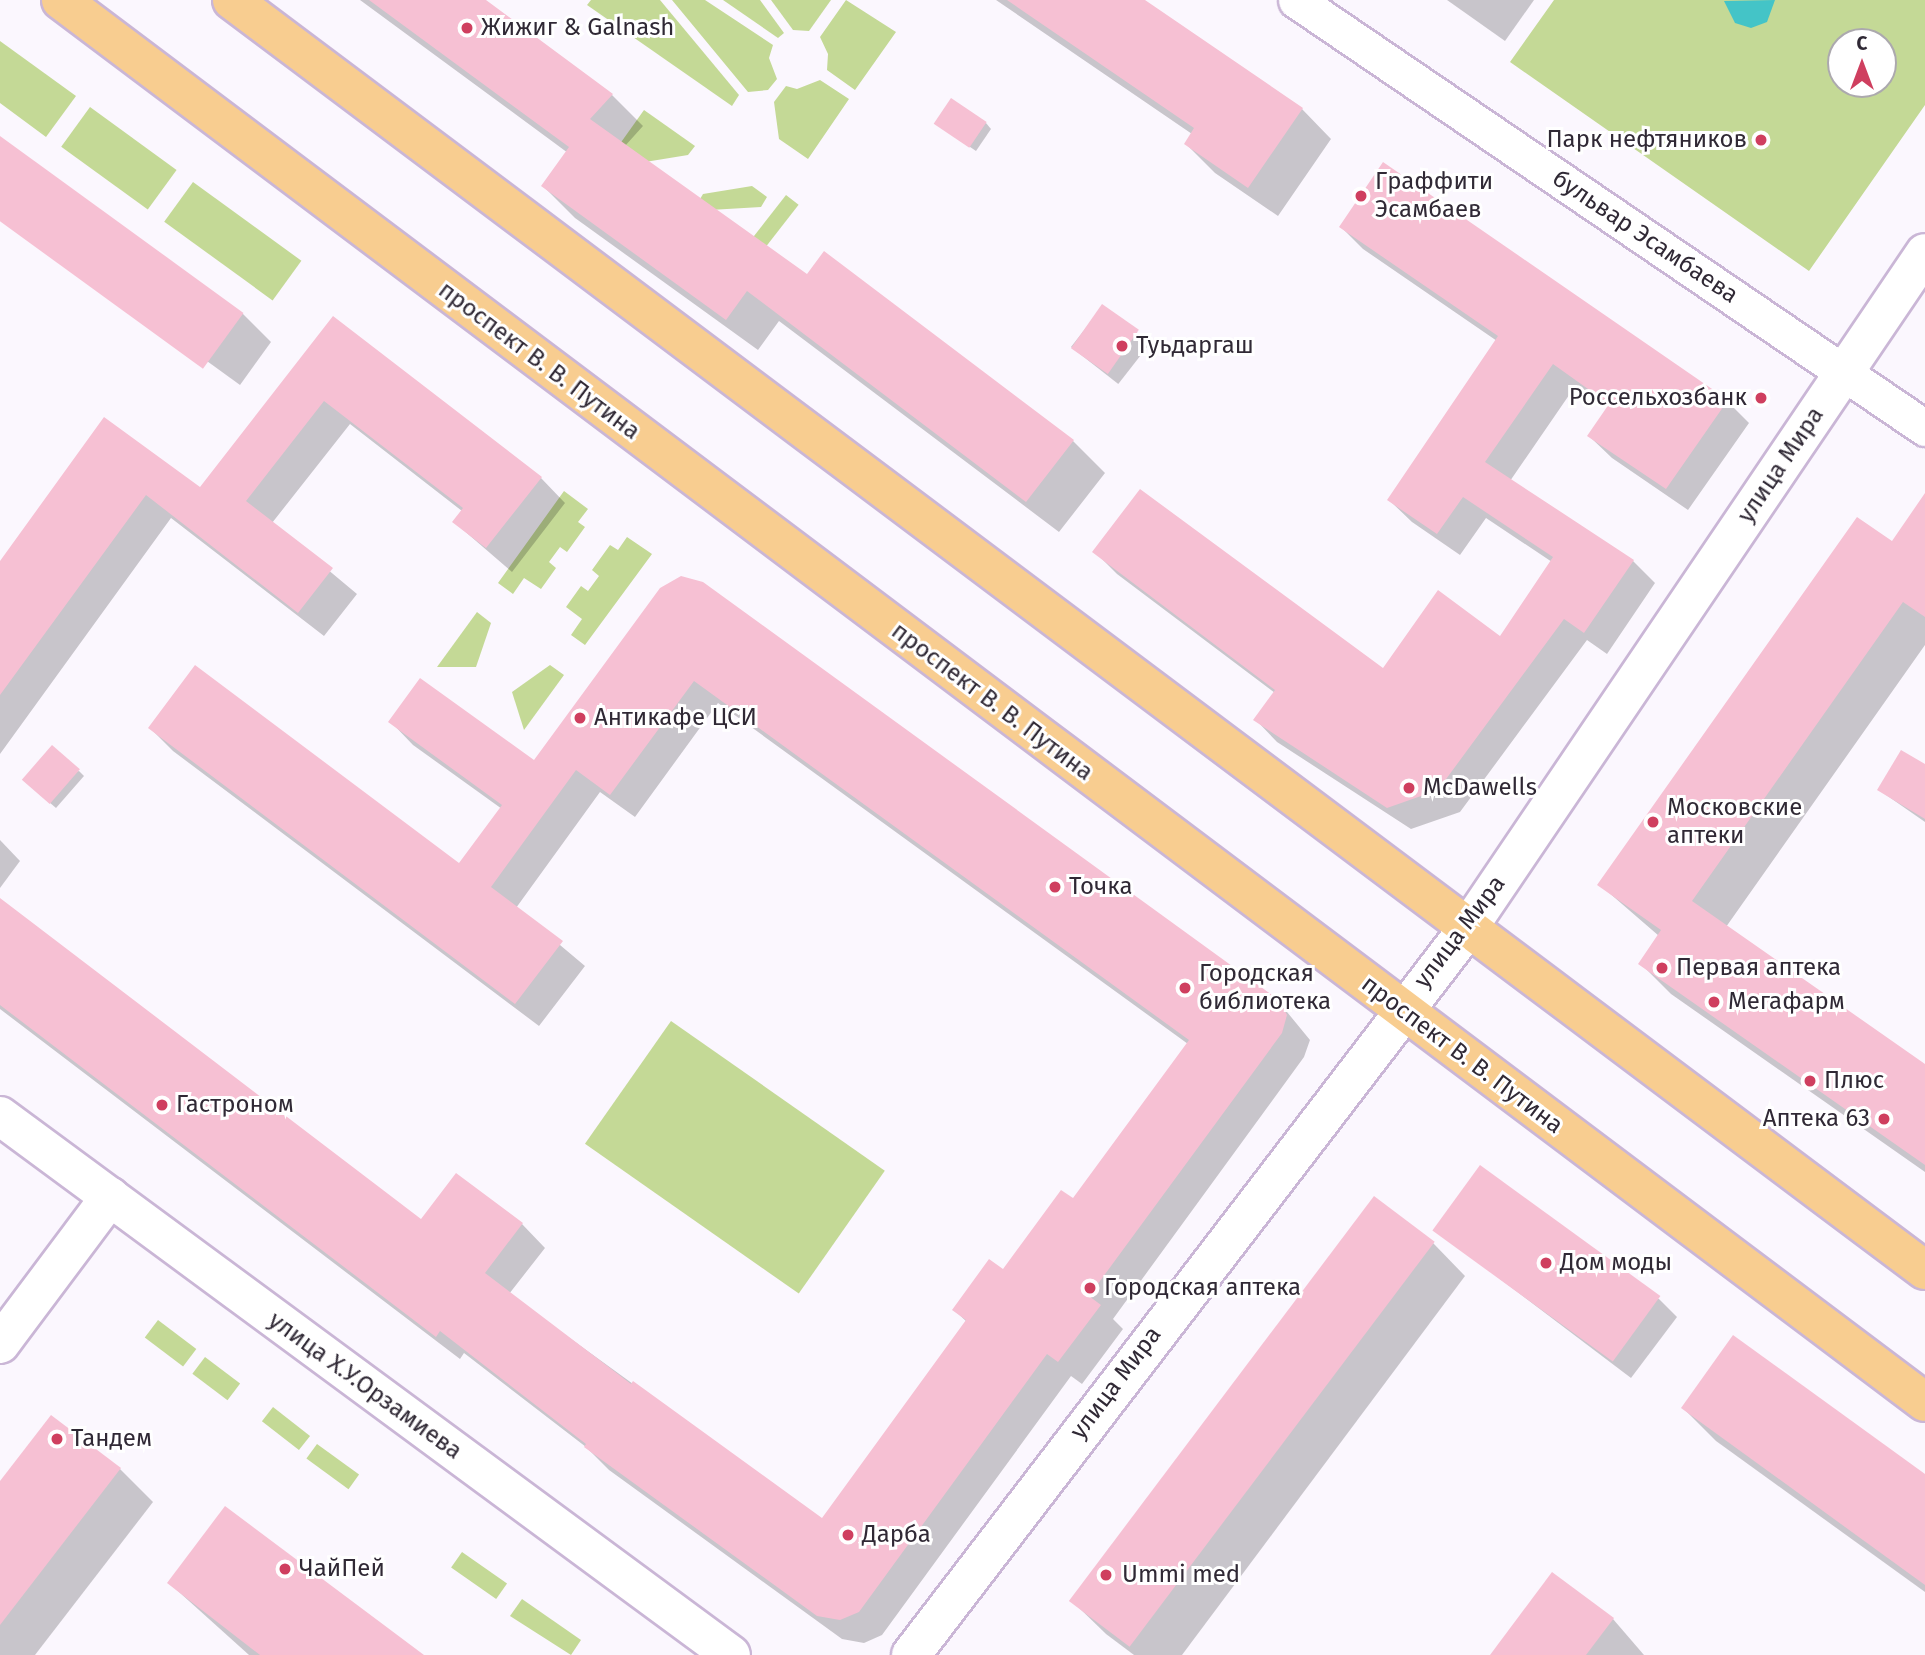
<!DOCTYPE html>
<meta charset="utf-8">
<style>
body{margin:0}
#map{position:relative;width:1925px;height:1655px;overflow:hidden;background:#fbf7fe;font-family:"Fira Sans",sans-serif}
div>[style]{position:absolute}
.green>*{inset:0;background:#c4d996;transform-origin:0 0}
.water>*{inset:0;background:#44c4c7}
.shadow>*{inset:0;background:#0003;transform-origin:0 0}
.building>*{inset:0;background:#f6c0d3;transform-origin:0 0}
.roads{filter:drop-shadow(2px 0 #cab6d6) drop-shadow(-2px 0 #cab6d6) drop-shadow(0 2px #cab6d6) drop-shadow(0 -2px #cab6d6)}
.pedestrian>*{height:35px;margin:-17.5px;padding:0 17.5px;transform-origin:17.5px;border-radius:17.5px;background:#fff}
.minor>*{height:38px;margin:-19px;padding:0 19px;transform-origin:19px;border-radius:19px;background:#fff}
.secondary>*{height:38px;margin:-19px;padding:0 19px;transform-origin:19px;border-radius:19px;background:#fff}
.primary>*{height:38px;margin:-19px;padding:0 19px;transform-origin:19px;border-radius:19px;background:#f8cd90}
.dots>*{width:19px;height:19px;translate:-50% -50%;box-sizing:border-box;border:4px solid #fff;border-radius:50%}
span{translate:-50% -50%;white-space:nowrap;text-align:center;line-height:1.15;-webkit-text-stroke:6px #fff;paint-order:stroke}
.poi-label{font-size:24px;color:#302935}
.left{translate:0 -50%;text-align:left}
.right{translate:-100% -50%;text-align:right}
.street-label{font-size:24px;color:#302935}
.north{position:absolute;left:1827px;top:28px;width:70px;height:70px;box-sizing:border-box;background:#fff;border:2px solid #aca9ae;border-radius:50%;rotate:0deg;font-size:19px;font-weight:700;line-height:28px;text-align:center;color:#302935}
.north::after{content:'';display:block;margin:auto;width:24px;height:32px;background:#cf3f5f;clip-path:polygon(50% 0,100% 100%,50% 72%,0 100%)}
</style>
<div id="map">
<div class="green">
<i style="clip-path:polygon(591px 0,660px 0,739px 95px,732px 106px,587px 5px)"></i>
<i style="clip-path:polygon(672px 0,705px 0,773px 45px,769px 58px,777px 79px,768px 90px,748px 92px)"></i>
<i style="clip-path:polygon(723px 0,760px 0,784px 33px,778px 38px)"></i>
<i style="clip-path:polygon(771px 0,831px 0,809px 31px,793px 30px)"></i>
<i style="clip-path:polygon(846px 0,896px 32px,855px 90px,827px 70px,828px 54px,820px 37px)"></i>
<i style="clip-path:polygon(evenodd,1554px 0,1925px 0,1925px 105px,1809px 271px,1510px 62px,1554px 0,1841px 42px,1883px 42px,1883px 84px,1841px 84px,1841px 42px)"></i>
<i style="clip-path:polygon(0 41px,76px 96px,46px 137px,0 103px)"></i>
<i style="clip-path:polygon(820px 80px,849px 99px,808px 159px,779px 139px,774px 102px,786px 86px,797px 89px)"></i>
<i style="left:90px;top:107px;width:107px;height:49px;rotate:36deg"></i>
<i style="clip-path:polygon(644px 110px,695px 146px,688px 155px,602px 169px)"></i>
<i style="left:193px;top:182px;width:134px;height:49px;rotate:36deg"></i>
<i style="clip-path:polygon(752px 186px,767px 197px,761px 207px,693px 211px,703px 194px)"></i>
<i style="left:786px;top:195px;width:16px;height:98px;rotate:38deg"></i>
<i style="clip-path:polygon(564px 491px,588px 509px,578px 522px,585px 527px,567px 552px,560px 547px,549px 562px,556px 568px,541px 589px,524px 578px,513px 594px,498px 583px)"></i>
<i style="clip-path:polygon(627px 537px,652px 554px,585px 645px,571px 635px,582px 619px,566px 607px,581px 586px,588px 591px,599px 576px,592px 570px,610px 545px,618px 550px)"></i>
<i style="clip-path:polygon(477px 612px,491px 623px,476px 667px,437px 667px)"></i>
<i style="clip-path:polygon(550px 665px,564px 675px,524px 730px,512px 692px)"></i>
<i style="left:671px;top:1021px;width:261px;height:150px;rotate:35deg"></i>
<i style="left:158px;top:1320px;width:48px;height:22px;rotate:37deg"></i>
<i style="left:205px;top:1357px;width:44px;height:21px;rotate:37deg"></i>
<i style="left:273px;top:1407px;width:47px;height:18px;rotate:38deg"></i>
<i style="left:317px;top:1444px;width:52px;height:18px;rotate:36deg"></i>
<i style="left:462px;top:1552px;width:55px;height:19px;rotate:35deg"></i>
<i style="clip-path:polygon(522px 1599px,581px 1640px,571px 1655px,510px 1616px)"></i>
</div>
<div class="water">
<i style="clip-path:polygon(1775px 0,1767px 22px,1751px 28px,1735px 23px,1724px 1px)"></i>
</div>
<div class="shadow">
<i style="clip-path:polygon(360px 0,483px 0,612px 95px,643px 126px,625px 146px,807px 276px,825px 253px,1073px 441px,1105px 473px,1059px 532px,779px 321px,758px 350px,575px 218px,543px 186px,568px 153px)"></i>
<i style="clip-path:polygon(996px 0,1142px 0,1302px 109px,1331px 139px,1278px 216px,1215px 173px,1186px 144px,1192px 134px)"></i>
<i style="clip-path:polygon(1447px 0,1534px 0,1505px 41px)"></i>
<i style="clip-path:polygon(986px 123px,991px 129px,976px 151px,936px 124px)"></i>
<i style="clip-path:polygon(0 138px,243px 314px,271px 342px,240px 385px,0 211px)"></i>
<i style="clip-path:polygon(1341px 227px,1727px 401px,1749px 423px,1688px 510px,1612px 458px,1589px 436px,1609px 408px,1576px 385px,1510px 481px,1633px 561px,1655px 583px,1607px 654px,1587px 640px,1460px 812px,1411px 829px,1277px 742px,1255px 719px,1275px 693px,1117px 574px,1095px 552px,1384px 670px,1500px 638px,1552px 562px,1486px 518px,1460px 555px,1412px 522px,1389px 500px,1497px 341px,1363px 249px)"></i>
<i style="left:1103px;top:306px;width:60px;height:52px;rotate:38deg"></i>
<i style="clip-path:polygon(333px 318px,541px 478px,565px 503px,512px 572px,454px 522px,462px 511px,350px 424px,272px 523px,357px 594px,324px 636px,171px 518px,0 754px,0 563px,105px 420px,200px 489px)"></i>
<i style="clip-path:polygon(1925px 524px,1925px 645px,1726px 927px,1925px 1066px,1925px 1172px,1671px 994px,1640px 963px,1659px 936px,1600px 885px,1892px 544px)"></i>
<i style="clip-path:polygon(662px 589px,1278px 1001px,1310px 1040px,1304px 1057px,1113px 1319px,1123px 1329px,1082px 1384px,1071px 1376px,882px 1635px,864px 1643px,842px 1639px,609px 1470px,586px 1447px,464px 1353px,460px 1359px,0 1009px,0 901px,421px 1221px,522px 1224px,545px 1248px,509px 1294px,822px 1521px,967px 1322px,954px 1310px,1004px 1272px,1073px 1201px,1188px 1044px,718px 703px,635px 817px,600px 792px,516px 908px,585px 966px,539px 1026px,173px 751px,150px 728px,460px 866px,502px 809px,413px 745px,390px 721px,534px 763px)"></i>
<i style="clip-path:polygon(1925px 766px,1925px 822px,1879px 790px)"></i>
<i style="clip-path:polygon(79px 771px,84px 776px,56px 808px,29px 785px)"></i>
<i style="clip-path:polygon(0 840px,20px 861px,0 888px)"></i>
<i style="clip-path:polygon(1434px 1229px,1659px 1299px,1677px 1317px,1631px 1378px)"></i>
<i style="clip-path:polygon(1433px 1243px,1465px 1276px,1182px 1655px,1134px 1655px,1106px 1634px,1073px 1602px)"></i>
<i style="clip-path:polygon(1683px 1408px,1925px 1476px,1925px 1592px,1716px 1441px)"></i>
<i style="clip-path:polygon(120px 1469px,153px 1502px,35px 1655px,0 1655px,0 1484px)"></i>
<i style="clip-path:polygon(169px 1583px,421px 1655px,249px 1655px)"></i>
<i style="clip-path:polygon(1613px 1619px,1644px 1655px,1492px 1655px)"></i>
</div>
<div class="building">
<i style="clip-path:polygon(369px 0,486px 0,613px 94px,590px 119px,807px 274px,824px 251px,1074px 440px,1026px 502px,747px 291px,726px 320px,541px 186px,569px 147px)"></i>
<i style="clip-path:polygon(1007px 0,1145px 0,1303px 108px,1248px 188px,1184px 144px,1194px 128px)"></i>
<i style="left:951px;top:98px;width:43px;height:31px;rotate:34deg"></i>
<i style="left:0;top:136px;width:301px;height:69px;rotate:36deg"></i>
<i style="clip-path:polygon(1383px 162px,1728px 400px,1666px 489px,1587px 436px,1609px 404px,1553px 364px,1485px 462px,1634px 560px,1584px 633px,1564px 619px,1438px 790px,1387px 808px,1253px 720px,1275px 690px,1092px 552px,1140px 489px,1383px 668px,1438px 590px,1500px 636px,1553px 557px,1463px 497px,1437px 534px,1387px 500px,1498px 336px,1339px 227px)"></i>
<i style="left:1102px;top:304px;width:45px;height:54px;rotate:35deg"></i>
<i style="clip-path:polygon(333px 316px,542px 477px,486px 548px,452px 522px,463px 508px,324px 401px,246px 501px,333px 568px,298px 613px,146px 495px,0 695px,0 561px,104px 417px,200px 487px)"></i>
<i style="clip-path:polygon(1925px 493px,1925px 617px,1903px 602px,1692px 901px,1925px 1064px,1925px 1165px,1638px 964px,1661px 930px,1597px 885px,1857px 517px,1892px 541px)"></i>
<i style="clip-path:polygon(681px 576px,703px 582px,1279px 1000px,1287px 1015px,1282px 1033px,1089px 1296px,1101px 1305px,1058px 1362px,1047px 1354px,859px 1612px,840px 1620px,817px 1616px,584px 1447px,586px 1444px,440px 1331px,436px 1337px,0 1005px,0 898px,421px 1219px,456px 1173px,523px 1223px,485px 1273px,631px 1384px,633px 1381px,822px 1518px,966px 1320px,952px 1310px,989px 1259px,1003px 1269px,1061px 1190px,1073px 1198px,1189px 1040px,694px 681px,610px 795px,576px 770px,491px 887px,563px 941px,515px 1004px,148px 728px,195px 665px,459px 863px,502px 805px,388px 722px,420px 678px,534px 760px,660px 588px)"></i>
<i style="left:52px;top:745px;width:37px;height:46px;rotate:41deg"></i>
<i style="clip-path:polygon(1901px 750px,1925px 764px,1925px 819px,1877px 790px)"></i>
<i style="left:1480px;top:1165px;width:223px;height:81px;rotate:36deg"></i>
<i style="left:1374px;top:1196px;width:76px;height:507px;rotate:37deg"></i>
<i style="clip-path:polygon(1733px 1335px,1925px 1474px,1925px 1585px,1681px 1408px)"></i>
<i style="clip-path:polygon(51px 1415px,121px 1468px,0 1625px,0 1481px)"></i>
<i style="clip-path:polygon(225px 1506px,424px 1655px,260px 1655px,167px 1583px)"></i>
<i style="clip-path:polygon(1552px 1572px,1614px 1618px,1586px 1655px,1490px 1655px)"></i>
</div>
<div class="roads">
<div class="pedestrian">
<i style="left:1296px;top:0;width:761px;rotate:34.23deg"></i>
</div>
<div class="minor">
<i style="left:0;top:1116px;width:908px;rotate:36.4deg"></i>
<i style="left:0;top:1344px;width:184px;rotate:-53.2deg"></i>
</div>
<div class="secondary">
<i style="left:911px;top:1655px;width:916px;rotate:-52.54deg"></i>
<i style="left:1468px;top:928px;width:815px;rotate:-55.9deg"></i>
</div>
<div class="primary">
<i style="left:61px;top:0;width:2332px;rotate:36.95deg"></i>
<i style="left:232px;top:0;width:2116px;rotate:36.88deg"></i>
</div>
</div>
<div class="dots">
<i style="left:467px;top:28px;background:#cf3f5f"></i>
<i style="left:1761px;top:140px;background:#cf3f5f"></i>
<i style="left:1361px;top:196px;background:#cf3f5f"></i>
<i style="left:1122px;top:346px;background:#cf3f5f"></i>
<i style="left:1761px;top:398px;background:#cf3f5f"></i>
<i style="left:580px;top:718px;background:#cf3f5f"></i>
<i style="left:1409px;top:788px;background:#cf3f5f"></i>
<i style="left:1653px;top:822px;background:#cf3f5f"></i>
<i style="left:1055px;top:887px;background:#cf3f5f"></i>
<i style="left:1662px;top:968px;background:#cf3f5f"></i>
<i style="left:1185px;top:988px;background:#cf3f5f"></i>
<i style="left:1714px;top:1002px;background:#cf3f5f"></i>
<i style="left:1810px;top:1081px;background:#cf3f5f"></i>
<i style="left:162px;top:1105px;background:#cf3f5f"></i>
<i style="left:1884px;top:1119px;background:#cf3f5f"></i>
<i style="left:1546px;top:1263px;background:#cf3f5f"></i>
<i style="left:1090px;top:1288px;background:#cf3f5f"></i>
<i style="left:57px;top:1439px;background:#cf3f5f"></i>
<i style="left:848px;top:1535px;background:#cf3f5f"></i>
<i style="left:285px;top:1569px;background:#cf3f5f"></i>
<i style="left:1106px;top:1575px;background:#cf3f5f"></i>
</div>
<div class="poi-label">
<span class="left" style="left:481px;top:28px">Жижиг &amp; Galnash</span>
<span class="right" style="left:1747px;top:140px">Парк нефтяников</span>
<span class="left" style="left:1375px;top:196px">Граффити<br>Эсамбаев</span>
<span class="left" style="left:1136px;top:346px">Туьдаргаш</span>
<span class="right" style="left:1747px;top:398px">Россельхозбанк</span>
<span class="left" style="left:594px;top:718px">Антикафе ЦСИ</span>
<span class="left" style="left:1423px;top:788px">McDawells</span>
<span class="left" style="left:1667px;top:822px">Московские<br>аптеки</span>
<span class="left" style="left:1069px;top:887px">Точка</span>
<span class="left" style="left:1676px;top:968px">Первая аптека</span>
<span class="left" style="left:1199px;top:988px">Городская<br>библиотека</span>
<span class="left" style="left:1728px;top:1002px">Мегафарм</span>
<span class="left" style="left:1824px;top:1081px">Плюс</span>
<span class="left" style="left:176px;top:1105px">Гастроном</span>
<span class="right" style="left:1870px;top:1119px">Аптека 63</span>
<span class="left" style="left:1560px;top:1263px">Дом моды</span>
<span class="left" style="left:1104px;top:1288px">Городская аптека</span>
<span class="left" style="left:71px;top:1439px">Тандем</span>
<span class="left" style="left:862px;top:1535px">Дарба</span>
<span class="left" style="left:299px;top:1569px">ЧайПей</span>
<span class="left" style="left:1122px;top:1575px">Ummi med</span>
</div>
<div class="street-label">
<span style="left:1645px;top:237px;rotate:34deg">бульвар Эсамбаева</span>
<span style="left:539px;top:361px;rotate:37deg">проспект В. В. Путина</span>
<span style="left:1781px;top:465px;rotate:-56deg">улица Мира</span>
<span style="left:992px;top:702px;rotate:37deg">проспект В. В. Путина</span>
<span style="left:1460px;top:932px;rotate:-53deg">улица Мира</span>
<span style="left:1462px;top:1055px;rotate:37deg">проспект В. В. Путина</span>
<span style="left:1116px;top:1383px;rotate:-53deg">улица Мира</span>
<span style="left:365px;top:1386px;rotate:36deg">улица Х.У.Орзамиева</span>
</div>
<div class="north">С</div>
</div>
